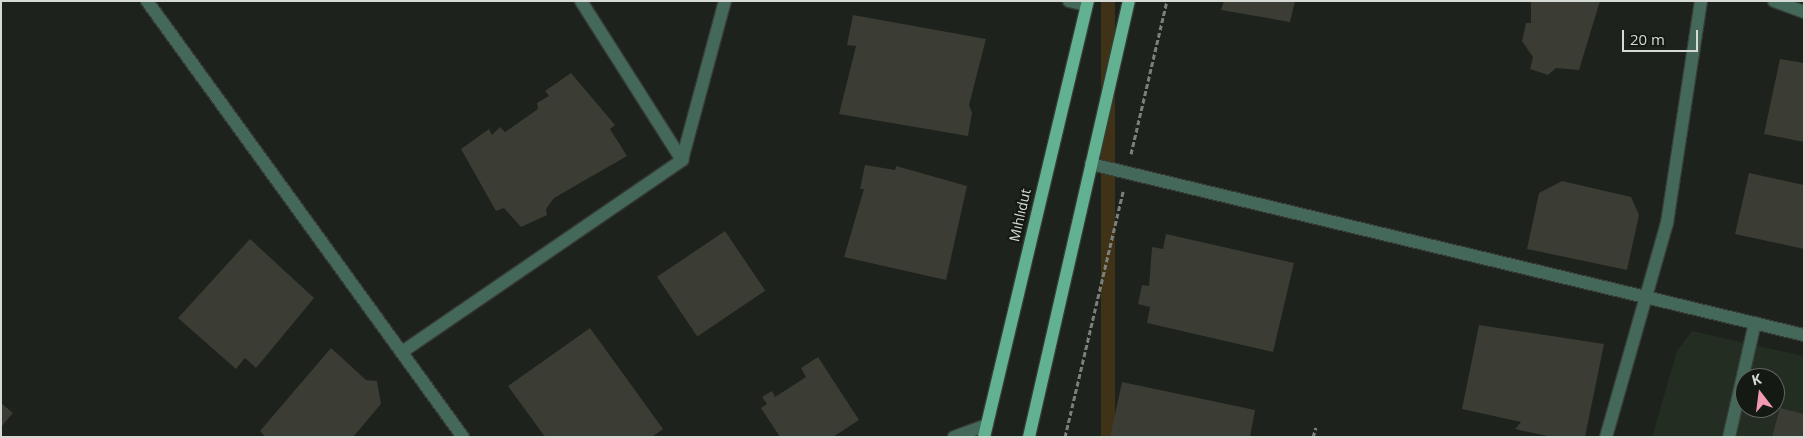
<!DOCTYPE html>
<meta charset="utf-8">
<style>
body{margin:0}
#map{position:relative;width:1805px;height:438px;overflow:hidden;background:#1d221c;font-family:"Open Sans",sans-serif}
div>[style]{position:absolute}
.built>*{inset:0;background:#242d21}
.green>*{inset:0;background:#403216;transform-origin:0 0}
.building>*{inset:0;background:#3b3c33;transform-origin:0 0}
.path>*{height:3px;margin-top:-1.5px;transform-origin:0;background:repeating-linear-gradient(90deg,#7c807b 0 5px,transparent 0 7.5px)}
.roads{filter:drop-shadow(1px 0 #373c36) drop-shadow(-1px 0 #373c36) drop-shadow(0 1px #373c36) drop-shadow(0 -1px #373c36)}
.minor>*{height:12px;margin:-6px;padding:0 6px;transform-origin:6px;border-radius:6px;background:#446859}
.major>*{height:12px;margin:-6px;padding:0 6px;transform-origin:6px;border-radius:6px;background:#62b191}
span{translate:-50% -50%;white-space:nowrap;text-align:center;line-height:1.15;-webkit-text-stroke:4px #141913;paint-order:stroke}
.street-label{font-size:14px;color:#d6dad5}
.frame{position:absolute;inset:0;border:2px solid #d6dad5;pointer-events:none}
.north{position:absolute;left:1735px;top:368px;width:50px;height:50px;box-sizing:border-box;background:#141913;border:1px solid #626661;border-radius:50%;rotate:345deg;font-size:14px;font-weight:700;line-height:20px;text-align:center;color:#d6dad5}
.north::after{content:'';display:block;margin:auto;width:18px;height:22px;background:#f19ab1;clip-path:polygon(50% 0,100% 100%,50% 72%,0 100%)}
.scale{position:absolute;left:1622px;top:30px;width:76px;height:22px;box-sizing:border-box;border:2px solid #d6dad5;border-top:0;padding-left:6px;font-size:15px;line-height:18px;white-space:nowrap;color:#d6dad5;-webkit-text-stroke:4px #141913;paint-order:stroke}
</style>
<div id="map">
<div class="built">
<i style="clip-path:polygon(evenodd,1692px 331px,1804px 356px,1804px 437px,1652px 437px,1677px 351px,1692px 331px,1745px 378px,1775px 378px,1775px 408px,1745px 408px,1745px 378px)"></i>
</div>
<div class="green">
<i style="left:1101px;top:1px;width:14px;height:448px"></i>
</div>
<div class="building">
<i style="clip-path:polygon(1224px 1px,1295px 1px,1290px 22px,1221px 10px)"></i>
<i style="clip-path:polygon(1531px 1px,1600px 1px,1579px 70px,1556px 68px,1548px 75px,1530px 69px,1533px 57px,1522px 41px,1526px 23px,1531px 23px)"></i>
<i style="clip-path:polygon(853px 15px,986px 39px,969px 105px,972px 113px,968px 136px,839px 114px,856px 46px,847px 45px)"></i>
<i style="clip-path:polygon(1780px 59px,1804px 63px,1804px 142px,1764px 134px)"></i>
<i style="clip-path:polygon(571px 73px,615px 125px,610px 129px,627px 156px,554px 198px,546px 209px,547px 215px,521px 227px,504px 208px,496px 211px,461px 149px,489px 129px,492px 135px,500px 127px,505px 132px,538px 109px,537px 103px,549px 96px,545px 91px)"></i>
<i style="clip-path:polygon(865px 165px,895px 170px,896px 166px,967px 186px,946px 280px,844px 257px,864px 189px,860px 189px)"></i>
<i style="clip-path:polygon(1749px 173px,1804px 185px,1804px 249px,1735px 234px)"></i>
<i style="clip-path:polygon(1562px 181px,1631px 197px,1639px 215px,1627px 270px,1527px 249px,1539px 193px)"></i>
<i style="left:725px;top:231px;width:72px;height:82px;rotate:56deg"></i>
<i style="clip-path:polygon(1166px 234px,1294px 263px,1273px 352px,1147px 323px,1150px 307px,1138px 304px,1142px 285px,1149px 286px,1152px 247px,1163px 249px)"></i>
<i style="clip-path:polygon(250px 239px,314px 298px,256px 368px,245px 358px,236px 369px,178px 318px)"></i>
<i style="clip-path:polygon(1479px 325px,1604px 344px,1585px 437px,1552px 437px,1515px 429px,1521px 422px,1462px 409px)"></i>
<i style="clip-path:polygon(590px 328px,663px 429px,652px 437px,545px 437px,508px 386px)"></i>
<i style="clip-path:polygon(331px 348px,366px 380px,377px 381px,381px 404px,353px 437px,265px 437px,260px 431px)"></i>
<i style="clip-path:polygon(818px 357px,859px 420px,833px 437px,780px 437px,761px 408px,767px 404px,762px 397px,772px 391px,775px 397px,806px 377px,801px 368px)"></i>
<i style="clip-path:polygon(1122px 382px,1255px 410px,1250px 437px,1110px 437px)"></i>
<i style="clip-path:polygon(1px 403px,13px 413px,1px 427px)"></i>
<i style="clip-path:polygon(1780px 408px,1804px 414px,1804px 437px,1772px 437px)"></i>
</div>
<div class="path">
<i style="left:1131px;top:154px;width:157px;rotate:-76.8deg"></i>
<i style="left:1065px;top:437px;width:253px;rotate:-76.7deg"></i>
<i style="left:1313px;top:437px;width:10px;rotate:-73deg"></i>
</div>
<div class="roads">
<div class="minor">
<i style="left:147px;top:1px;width:538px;rotate:54.07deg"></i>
<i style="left:581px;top:1px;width:188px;rotate:57.6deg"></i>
<i style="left:1069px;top:1px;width:18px;rotate:13deg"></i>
<i style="left:1774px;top:1px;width:32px;rotate:20deg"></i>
<i style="left:1091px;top:164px;width:733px;rotate:13.49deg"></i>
<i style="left:402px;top:352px;width:340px;rotate:-34.4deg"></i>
<i style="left:682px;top:160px;width:165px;rotate:-74.9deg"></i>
<i style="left:954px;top:437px;width:35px;rotate:-20deg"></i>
<i style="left:1606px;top:437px;width:223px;rotate:-74.1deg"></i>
<i style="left:1667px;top:223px;width:225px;rotate:-81.3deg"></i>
<i style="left:1729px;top:437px;width:117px;rotate:-77.2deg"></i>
</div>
<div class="major">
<i style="left:984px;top:437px;width:448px;rotate:-76.6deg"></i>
<i style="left:1029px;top:437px;width:447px;rotate:-77.1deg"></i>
</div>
</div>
<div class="street-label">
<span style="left:1020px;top:215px;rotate:-77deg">Mıhlıdut</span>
</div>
<div class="frame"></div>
<div class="north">K</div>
<div class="scale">20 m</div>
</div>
